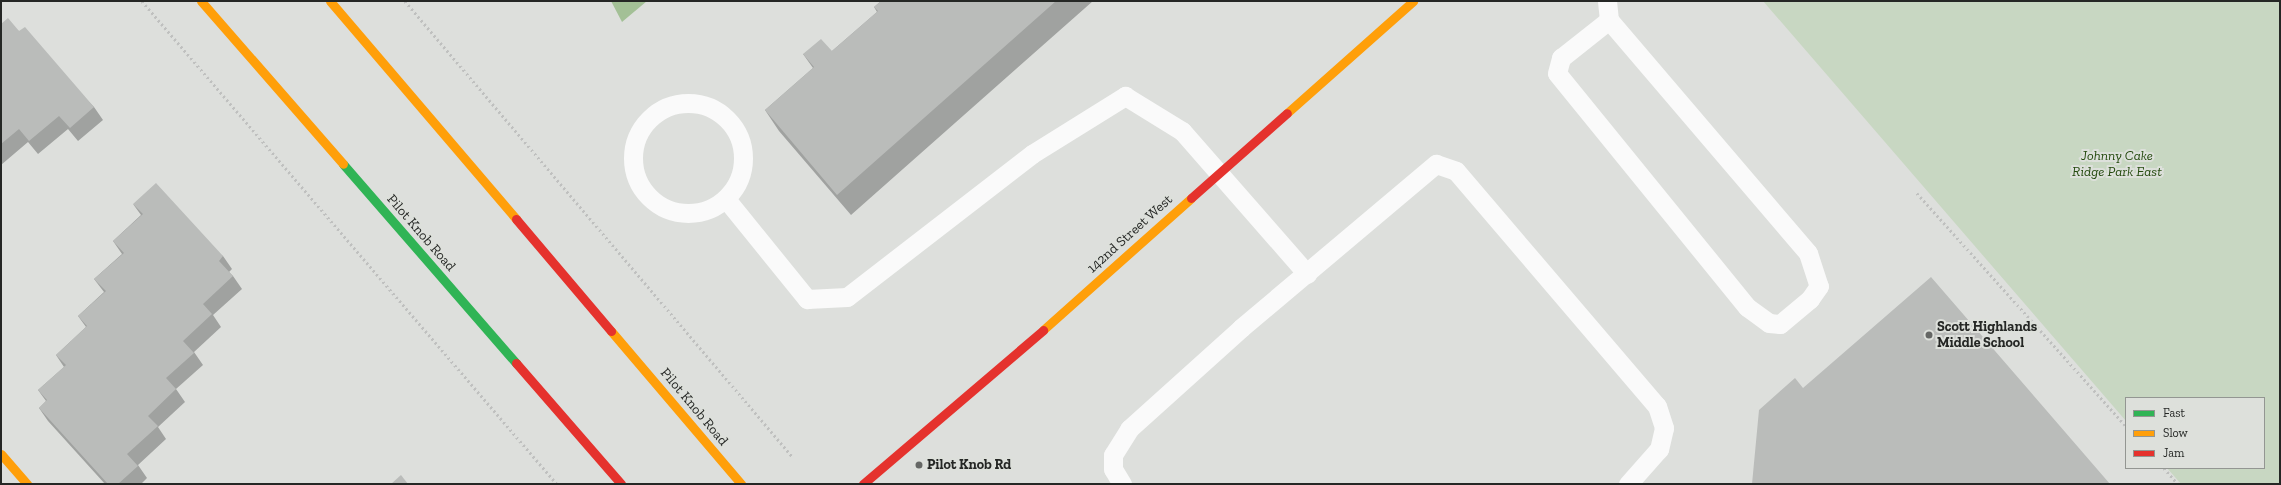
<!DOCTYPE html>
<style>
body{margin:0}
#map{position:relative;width:2281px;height:485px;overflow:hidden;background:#dddfdc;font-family:"Zilla Slab",serif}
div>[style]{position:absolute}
.green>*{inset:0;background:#c8d7c2}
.water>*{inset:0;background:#a3c096}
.path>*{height:2.5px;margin-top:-1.25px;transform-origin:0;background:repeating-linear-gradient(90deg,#bfc0bf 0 2px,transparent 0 5px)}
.lane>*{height:19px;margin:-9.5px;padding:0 9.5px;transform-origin:9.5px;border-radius:9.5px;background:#fafafa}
.lane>.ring{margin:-9.5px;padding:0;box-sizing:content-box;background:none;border:19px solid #fafafa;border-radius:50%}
.fast>*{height:9px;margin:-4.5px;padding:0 4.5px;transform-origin:4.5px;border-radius:4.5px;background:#30b455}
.slow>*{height:9px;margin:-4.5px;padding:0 4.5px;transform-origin:4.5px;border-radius:4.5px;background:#ff9f0a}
.jam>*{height:9px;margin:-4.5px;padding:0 4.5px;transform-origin:4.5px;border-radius:4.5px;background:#e5322d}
.wall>*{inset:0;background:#a0a2a0}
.building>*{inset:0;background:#babcba}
.dots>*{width:11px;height:11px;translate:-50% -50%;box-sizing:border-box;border:2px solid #dde0db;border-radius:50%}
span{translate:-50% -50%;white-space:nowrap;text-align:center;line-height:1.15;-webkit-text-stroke:4px #dde0db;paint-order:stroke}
.park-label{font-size:14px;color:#244a0e;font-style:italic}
.street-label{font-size:14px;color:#252725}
.poi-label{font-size:14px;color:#252725;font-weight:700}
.left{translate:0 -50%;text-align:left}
.frame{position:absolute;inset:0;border:2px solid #252725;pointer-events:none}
.legend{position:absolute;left:2125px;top:397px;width:140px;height:72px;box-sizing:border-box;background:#dde0db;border:1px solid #939692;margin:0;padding:5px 7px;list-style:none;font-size:12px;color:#252725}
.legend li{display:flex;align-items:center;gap:8px;height:20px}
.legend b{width:20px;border:1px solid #939692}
</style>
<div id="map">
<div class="green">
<i style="clip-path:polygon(1763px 1px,2280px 1px,2280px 484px,2181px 484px,2167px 468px,2264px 468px,2264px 398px,2126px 398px,2126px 421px)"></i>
</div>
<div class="water">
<i style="clip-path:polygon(611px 1px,647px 1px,622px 22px)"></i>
</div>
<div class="path">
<i style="left:142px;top:1px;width:637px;rotate:49.33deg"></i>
<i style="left:405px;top:1px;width:597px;rotate:49.62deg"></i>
<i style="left:1917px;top:193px;width:313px;rotate:48.1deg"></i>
<i style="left:2164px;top:468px;width:21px;rotate:49deg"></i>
</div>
<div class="lane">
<i style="left:1607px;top:1px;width:19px;rotate:84deg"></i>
<i style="left:1609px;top:20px;width:306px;rotate:49.5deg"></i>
<i style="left:1808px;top:253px;width:35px;rotate:72deg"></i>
<i style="left:1819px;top:286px;width:16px;rotate:125deg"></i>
<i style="left:1810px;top:299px;width:39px;rotate:140deg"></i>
<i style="left:1780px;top:324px;width:11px;rotate:-175deg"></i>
<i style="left:1769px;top:323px;width:27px;rotate:-144deg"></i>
<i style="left:1747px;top:307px;width:301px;rotate:-129.1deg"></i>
<i style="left:1557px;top:73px;width:16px;rotate:-75deg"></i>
<i style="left:1561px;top:58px;width:61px;rotate:-38.4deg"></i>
<i class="ring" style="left:633px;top:103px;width:91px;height:91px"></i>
<i style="left:726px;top:199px;width:129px;rotate:51deg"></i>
<i style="left:807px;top:299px;width:40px;rotate:-2.9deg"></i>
<i style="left:847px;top:297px;width:234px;rotate:-37.7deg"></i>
<i style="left:1032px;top:154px;width:110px;rotate:-31.9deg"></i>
<i style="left:1125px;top:96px;width:67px;rotate:31.6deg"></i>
<i style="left:1182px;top:131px;width:190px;rotate:48.8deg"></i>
<i style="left:1122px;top:484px;width:17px;rotate:-121deg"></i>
<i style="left:1113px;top:469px;width:14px;rotate:-90deg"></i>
<i style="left:1113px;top:455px;width:31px;rotate:-58deg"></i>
<i style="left:1129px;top:429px;width:151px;rotate:-42deg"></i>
<i style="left:1241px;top:328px;width:255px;rotate:-40.1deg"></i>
<i style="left:1436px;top:164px;width:21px;rotate:19deg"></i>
<i style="left:1456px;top:171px;width:309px;rotate:49.5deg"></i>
<i style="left:1657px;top:406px;width:23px;rotate:72deg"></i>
<i style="left:1664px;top:428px;width:22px;rotate:103deg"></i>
<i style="left:1659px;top:449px;width:47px;rotate:131.5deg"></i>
</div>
<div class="fast">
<i style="left:343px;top:164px;width:264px;rotate:49deg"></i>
</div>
<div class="slow">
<i style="left:201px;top:1px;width:216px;rotate:48.9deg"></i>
<i style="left:330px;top:1px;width:287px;rotate:49.5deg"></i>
<i style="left:1287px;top:113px;width:169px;rotate:-41.6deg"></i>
<i style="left:1043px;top:330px;width:198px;rotate:-41.7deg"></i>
<i style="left:611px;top:331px;width:201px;rotate:49.6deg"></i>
<i style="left:1px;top:454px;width:40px;rotate:49deg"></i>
</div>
<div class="jam">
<i style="left:1191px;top:198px;width:128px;rotate:-41.5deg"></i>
<i style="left:516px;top:219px;width:147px;rotate:49.7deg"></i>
<i style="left:516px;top:363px;width:160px;rotate:49deg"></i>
<i style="left:863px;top:484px;width:237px;rotate:-40.5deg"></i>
</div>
<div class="wall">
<i style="clip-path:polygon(881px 1px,1093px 1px,851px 215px,779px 131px,765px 110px,813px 68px,803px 54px,832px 51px,877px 12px,874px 7px)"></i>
<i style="clip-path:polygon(1px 24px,19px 31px,94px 107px,103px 120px,78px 141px,68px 129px,38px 154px,28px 142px,1px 165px)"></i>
<i style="clip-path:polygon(133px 204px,223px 256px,232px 269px,229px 272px,233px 276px,242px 289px,213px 315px,221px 327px,194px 352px,203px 365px,176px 389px,185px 402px,158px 427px,166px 439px,138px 465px,147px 478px,141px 484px,105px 484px,48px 421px,39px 408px,46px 401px,38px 390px,64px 367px,56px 355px,86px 327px,78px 316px,104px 292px,94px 279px,122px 254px,113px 241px,141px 215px)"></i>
</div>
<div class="building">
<i style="clip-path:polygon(881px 1px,1056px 1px,837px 195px,765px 110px,814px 67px,803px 54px,821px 39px,832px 51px,878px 11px,874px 7px)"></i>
<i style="clip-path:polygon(8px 18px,19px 31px,25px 27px,94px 107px,70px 128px,59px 116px,29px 141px,19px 129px,1px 144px,1px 24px)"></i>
<i style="clip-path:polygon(156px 183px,223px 256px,219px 261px,233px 276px,203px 304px,212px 314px,183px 341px,194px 353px,166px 378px,176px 389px,148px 416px,158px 426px,127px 454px,138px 466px,118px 484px,108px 484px,39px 408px,47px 400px,38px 390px,66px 365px,56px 355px,87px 326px,78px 316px,106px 291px,94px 279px,124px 253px,113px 241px,143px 214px,133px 204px)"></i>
<i style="clip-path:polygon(1931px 277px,2110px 484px,1752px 484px,1759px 410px,1795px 378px,1803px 388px)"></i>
<i style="clip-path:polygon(401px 475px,408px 484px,391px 484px)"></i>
</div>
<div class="dots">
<i style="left:1929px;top:335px;background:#656765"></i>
<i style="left:919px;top:465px;background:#656765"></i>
</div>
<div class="park-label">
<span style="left:2117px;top:164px">Johnny Cake<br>Ridge Park East</span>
</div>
<div class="street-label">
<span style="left:421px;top:233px;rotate:49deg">Pilot Knob Road</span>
<span style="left:1130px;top:234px;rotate:-42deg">142nd Street West</span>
<span style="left:694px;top:407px;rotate:50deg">Pilot Knob Road</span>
</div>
<div class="poi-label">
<span class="left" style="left:1937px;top:335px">Scott Highlands<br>Middle School</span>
<span class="left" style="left:927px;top:465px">Pilot Knob Rd</span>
</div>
<div class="frame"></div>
<ul class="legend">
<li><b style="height:5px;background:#30b455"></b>Fast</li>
<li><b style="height:5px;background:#ff9f0a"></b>Slow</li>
<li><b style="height:5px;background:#e5322d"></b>Jam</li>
</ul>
</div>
